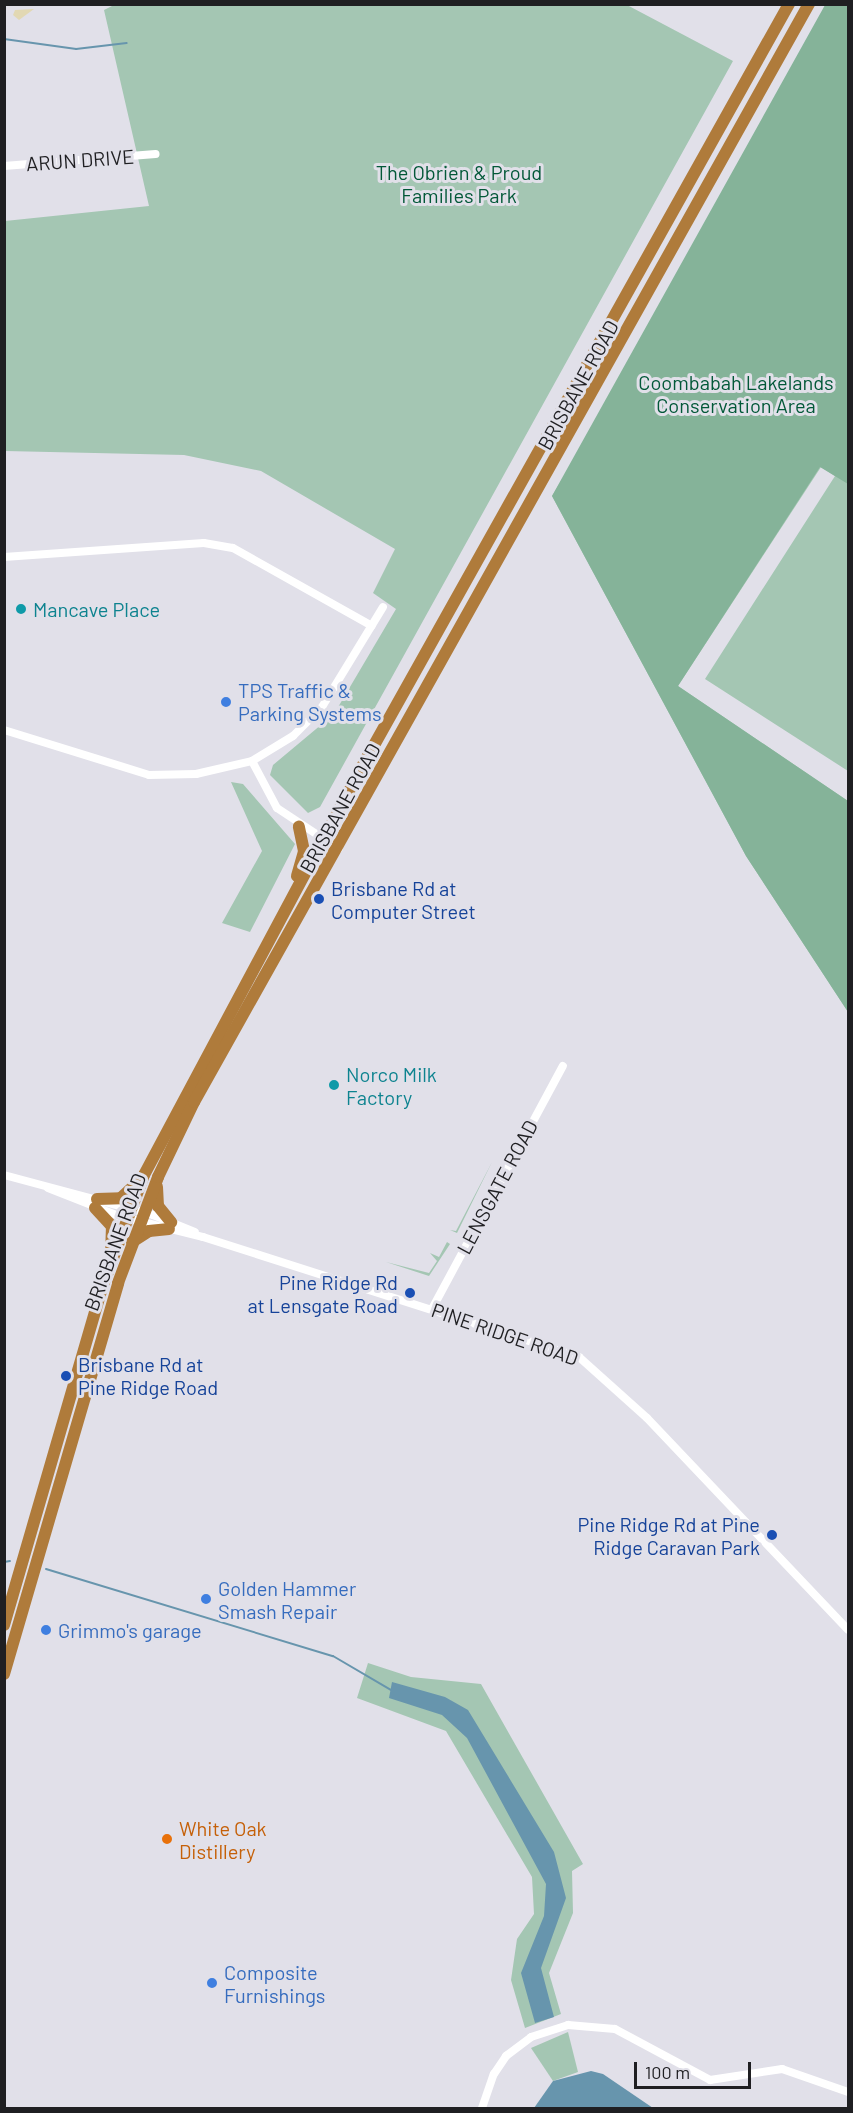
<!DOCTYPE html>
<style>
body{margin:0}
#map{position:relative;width:853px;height:2113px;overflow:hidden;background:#e1e0e9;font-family:Barlow,sans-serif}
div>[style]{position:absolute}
.green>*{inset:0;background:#a4c6b3}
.forest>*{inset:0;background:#85b399}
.sand>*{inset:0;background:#e2d8b3}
.water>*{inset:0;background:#6795ad}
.stream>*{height:2px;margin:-1px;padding:0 1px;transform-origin:1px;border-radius:1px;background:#6795ad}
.minor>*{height:8px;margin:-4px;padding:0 4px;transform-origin:4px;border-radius:4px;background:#fff}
.highway>*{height:12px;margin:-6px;padding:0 6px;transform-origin:6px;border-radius:6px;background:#af7b3b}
.dots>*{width:16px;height:16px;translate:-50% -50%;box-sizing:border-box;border:3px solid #e1e0e9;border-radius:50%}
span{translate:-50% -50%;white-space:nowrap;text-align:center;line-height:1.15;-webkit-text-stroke:6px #e1e0e9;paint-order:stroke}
.street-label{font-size:20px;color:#1f1f22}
.park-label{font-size:20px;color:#025838}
.culture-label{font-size:20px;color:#0d838f}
.left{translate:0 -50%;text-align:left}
.shop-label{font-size:20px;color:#366cbe}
.transit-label{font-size:20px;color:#164399}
.right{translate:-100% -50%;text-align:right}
.food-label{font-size:20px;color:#c56008}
.frame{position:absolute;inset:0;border:6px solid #1f1f22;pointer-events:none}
.scale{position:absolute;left:634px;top:2062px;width:117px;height:27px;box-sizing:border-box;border:3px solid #1f1f22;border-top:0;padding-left:8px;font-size:18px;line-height:21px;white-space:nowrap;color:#1f1f22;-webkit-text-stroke:4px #e1e0e9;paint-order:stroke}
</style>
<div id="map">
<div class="green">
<i style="clip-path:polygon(116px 4px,627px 5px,733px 61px,320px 807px,308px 813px,270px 775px,273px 765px,334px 714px,396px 609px,373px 593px,395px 549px,261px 471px,184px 455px,5px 451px,5px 221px,149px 206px,104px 10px)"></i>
<i style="clip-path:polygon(848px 5px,848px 771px,705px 679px,835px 476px,821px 467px,678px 686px,848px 801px,848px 1012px,746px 856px,552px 496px)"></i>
<i style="clip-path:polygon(231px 782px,243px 784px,295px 844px,250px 932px,222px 923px,262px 851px)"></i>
<i style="clip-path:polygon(492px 1162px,457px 1233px,450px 1230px,456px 1231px)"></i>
<i style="clip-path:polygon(447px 1242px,450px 1244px,429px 1276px,386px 1262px,429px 1273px,437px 1261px,430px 1253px,439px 1257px)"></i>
<i style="clip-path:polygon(368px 1663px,411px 1677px,481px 1684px,583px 1864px,572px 1871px,573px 1913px,549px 1973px,561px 2014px,525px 2028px,511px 1980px,517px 1939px,534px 1914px,532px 1877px,446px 1731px,357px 1698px)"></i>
<i style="clip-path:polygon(568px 2032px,578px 2072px,553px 2081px,531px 2048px)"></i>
</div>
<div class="forest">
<i style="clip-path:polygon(825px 5px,848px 5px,848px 484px,820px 467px,678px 686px,848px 801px,848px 1012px,746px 856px,552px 496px)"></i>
</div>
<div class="sand">
<i style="clip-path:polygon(34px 9px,19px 20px,13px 15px,15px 10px)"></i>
</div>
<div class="water">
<i style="clip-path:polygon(392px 1682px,445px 1697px,468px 1710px,554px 1852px,566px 1898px,541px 1968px,554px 2017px,535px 2023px,521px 1973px,544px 1916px,546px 1884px,467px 1738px,442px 1715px,389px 1698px)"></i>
<i style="clip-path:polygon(591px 2071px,603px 2074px,653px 2108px,534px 2108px,553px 2081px)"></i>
</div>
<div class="stream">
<i style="left:4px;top:39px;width:73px;rotate:7.9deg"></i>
<i style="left:76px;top:49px;width:51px;rotate:-6.7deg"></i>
<i style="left:4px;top:1562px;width:6px;rotate:-9deg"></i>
<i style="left:46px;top:1569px;width:300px;rotate:16.9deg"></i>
<i style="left:333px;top:1656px;width:67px;rotate:30.4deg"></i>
</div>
<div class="minor">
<i style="left:4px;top:166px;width:152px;rotate:-4.5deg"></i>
<i style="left:4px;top:557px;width:200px;rotate:-4deg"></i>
<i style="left:204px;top:543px;width:29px;rotate:10deg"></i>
<i style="left:233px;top:548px;width:159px;rotate:29.3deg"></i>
<i style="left:4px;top:730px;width:152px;rotate:17.2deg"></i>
<i style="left:149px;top:775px;width:47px;rotate:-1.2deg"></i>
<i style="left:196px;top:774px;width:57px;rotate:-13.1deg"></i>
<i style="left:252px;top:761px;width:48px;rotate:-31.4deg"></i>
<i style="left:293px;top:736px;width:41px;rotate:-45deg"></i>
<i style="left:322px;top:707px;width:117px;rotate:-58.6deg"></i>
<i style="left:252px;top:761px;width:53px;rotate:62deg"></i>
<i style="left:277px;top:808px;width:74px;rotate:33.5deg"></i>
<i style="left:4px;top:1175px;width:154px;rotate:15deg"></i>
<i style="left:153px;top:1215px;width:45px;rotate:22deg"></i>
<i style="left:48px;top:1188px;width:76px;rotate:21.5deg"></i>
<i style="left:119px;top:1216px;width:87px;rotate:14deg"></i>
<i style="left:203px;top:1237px;width:395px;rotate:17.7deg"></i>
<i style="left:579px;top:1357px;width:91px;rotate:41.9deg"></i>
<i style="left:647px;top:1418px;width:292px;rotate:46.5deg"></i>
<i style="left:432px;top:1309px;width:276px;rotate:-61.7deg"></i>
<i style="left:482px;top:2108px;width:36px;rotate:-71deg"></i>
<i style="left:494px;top:2074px;width:22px;rotate:-56deg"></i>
<i style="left:506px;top:2056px;width:31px;rotate:-37deg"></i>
<i style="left:531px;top:2037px;width:39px;rotate:-18deg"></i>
<i style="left:568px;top:2025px;width:47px;rotate:4.9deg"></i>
<i style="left:615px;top:2029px;width:108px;rotate:28.2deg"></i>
<i style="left:710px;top:2080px;width:73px;rotate:-8.7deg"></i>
<i style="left:782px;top:2069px;width:70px;rotate:19.2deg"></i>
</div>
<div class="highway">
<i style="left:297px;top:876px;width:26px;rotate:-74deg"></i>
<i style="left:304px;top:851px;width:25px;rotate:-102deg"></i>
<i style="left:157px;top:1187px;width:19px;rotate:87deg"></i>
<i style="left:158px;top:1206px;width:21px;rotate:51deg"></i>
<i style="left:97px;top:1199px;width:24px;rotate:-2deg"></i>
<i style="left:121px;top:1198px;width:22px;rotate:-43deg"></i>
<i style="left:95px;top:1208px;width:25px;rotate:47deg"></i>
<i style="left:112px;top:1226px;width:23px;rotate:92deg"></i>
<i style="left:132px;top:1242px;width:20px;rotate:-33deg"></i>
<i style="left:149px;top:1231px;width:20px;rotate:-6deg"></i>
<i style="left:4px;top:1625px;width:354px;rotate:-73.8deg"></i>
<i style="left:103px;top:1285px;width:117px;rotate:-69.6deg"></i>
<i style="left:144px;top:1175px;width:475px;rotate:-61.9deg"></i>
<i style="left:368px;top:756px;width:862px;rotate:-60.76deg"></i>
<i style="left:4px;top:1674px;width:407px;rotate:-73.7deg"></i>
<i style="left:118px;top:1283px;width:113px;rotate:-69.3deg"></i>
<i style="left:158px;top:1177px;width:83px;rotate:-64.4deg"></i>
<i style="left:194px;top:1102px;width:1259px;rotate:-60.75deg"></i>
</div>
<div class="dots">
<i style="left:21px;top:609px;background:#0f9aa8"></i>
<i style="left:226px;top:702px;background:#3f7fe0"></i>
<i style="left:319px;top:899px;background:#1a4fb4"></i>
<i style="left:334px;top:1085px;background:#0f9aa8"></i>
<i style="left:410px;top:1293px;background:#1a4fb4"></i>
<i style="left:66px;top:1376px;background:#1a4fb4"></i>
<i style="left:772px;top:1535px;background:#1a4fb4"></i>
<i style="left:206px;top:1599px;background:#3f7fe0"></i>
<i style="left:46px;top:1630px;background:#3f7fe0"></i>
<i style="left:167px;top:1839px;background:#e8710a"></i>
<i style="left:212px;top:1983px;background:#3f7fe0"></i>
</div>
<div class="street-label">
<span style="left:80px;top:160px;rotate:-4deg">ARUN DRIVE</span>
<span style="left:578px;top:385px;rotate:-61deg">BRISBANE ROAD</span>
<span style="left:340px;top:808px;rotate:-61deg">BRISBANE ROAD</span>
<span style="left:497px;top:1187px;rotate:-62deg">LENSGATE ROAD</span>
<span style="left:115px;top:1242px;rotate:-70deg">BRISBANE ROAD</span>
<span style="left:505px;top:1334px;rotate:19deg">PINE RIDGE ROAD</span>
</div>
<div class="park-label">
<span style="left:459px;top:184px">The Obrien &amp; Proud<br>Families Park</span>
<span style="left:736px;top:394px">Coombabah Lakelands<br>Conservation Area</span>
</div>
<div class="culture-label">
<span class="left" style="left:33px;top:609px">Mancave Place</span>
<span class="left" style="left:346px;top:1086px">Norco Milk<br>Factory</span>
</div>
<div class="shop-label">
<span class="left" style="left:238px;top:702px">TPS Traffic &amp;<br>Parking Systems</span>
<span class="left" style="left:218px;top:1600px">Golden Hammer<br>Smash Repair</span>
<span class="left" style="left:58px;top:1630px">Grimmo's garage</span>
<span class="left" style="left:224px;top:1984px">Composite<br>Furnishings</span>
</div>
<div class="transit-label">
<span class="left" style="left:331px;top:900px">Brisbane Rd at<br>Computer Street</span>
<span class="right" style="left:398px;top:1294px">Pine Ridge Rd<br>at Lensgate Road</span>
<span class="left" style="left:78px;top:1376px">Brisbane Rd at<br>Pine Ridge Road</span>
<span class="right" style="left:760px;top:1536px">Pine Ridge Rd at Pine<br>Ridge Caravan Park</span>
</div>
<div class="food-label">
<span class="left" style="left:179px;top:1840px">White Oak<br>Distillery</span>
</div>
<div class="frame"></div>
<div class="scale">100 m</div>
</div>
